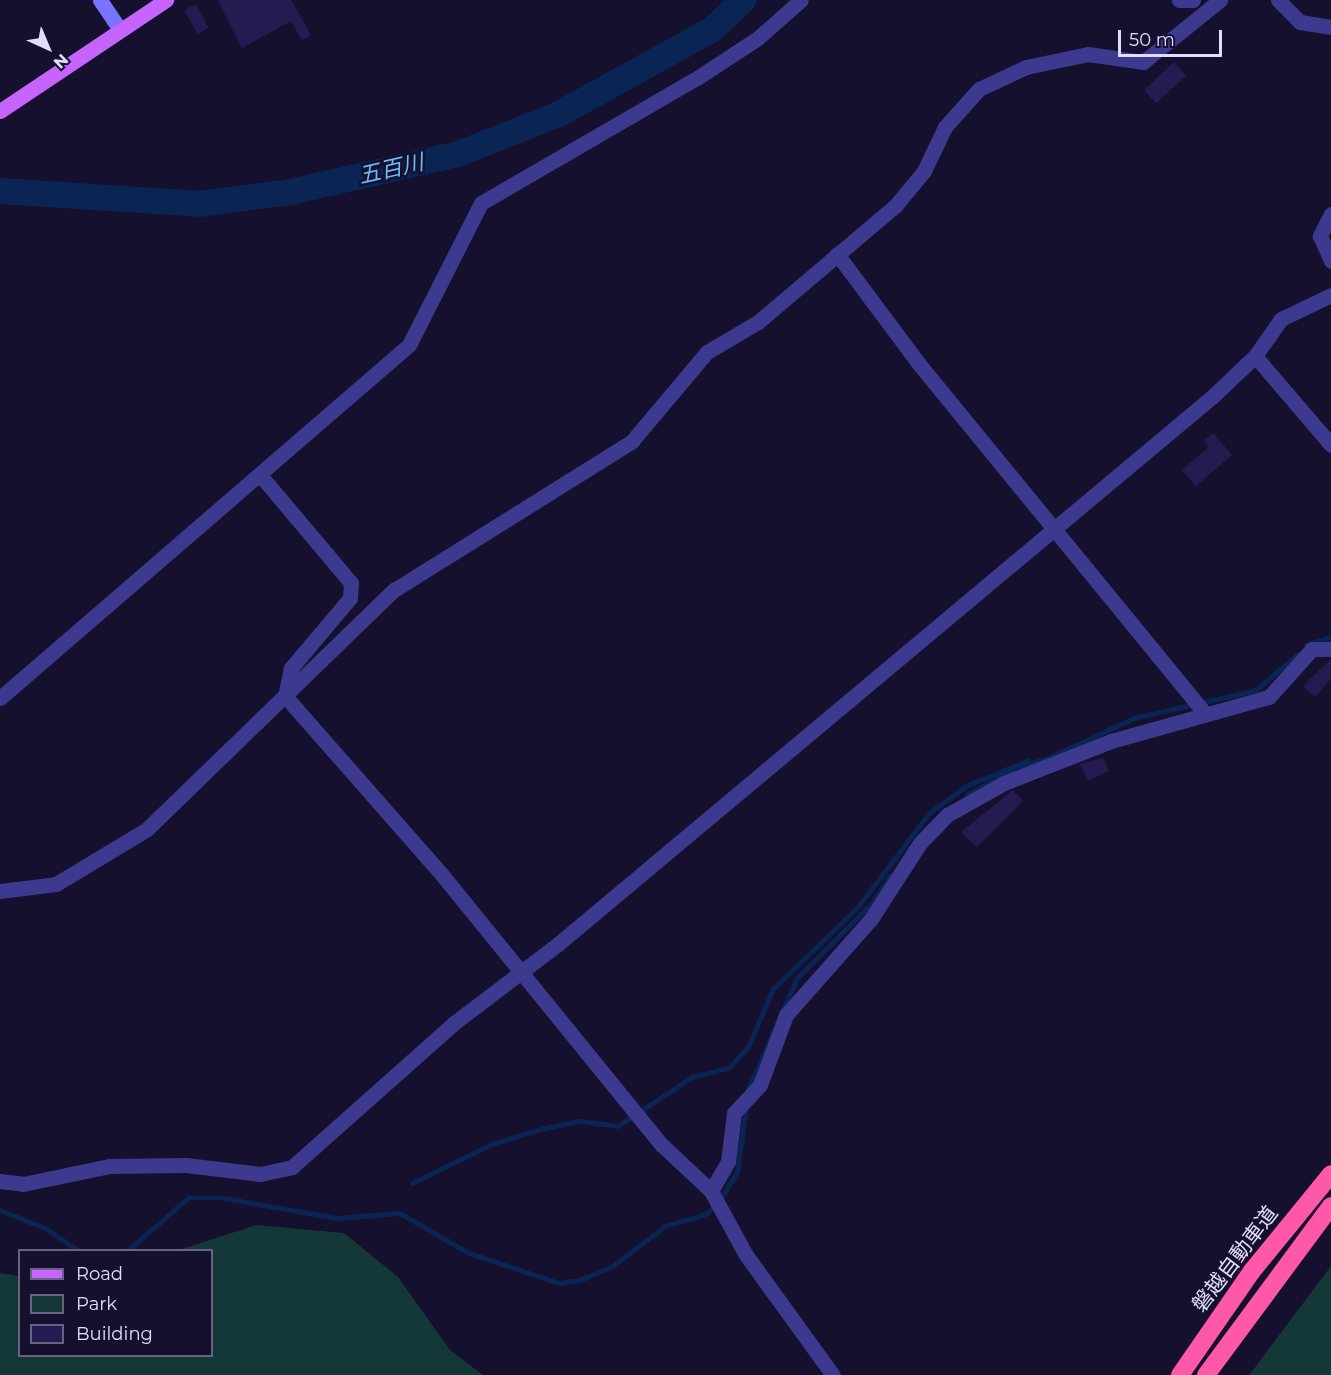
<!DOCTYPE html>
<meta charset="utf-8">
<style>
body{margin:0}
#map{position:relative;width:1331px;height:1375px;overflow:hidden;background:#15102e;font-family:Montserrat,"Noto Sans JP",sans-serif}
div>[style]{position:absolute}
.green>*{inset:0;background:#133837}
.stream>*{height:4.5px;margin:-2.25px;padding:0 2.25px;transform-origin:2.25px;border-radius:2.25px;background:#0a2553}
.river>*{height:26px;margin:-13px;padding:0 13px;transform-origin:13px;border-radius:13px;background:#0a2553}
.building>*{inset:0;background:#261b50;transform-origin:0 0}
.street>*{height:15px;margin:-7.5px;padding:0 7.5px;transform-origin:7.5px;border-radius:7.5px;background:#3c398f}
.secondary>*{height:15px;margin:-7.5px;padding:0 7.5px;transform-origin:7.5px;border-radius:7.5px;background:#7774ff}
.primary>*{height:15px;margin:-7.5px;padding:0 7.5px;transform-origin:7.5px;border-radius:7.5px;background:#c564ff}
.highway>*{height:18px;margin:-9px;padding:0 9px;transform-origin:9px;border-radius:9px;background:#ff58a8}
span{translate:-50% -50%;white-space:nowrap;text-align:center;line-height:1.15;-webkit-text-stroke:5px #15102e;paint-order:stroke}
.street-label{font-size:21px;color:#e1ddff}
.water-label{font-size:22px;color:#6bbbff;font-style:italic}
.legend{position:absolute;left:18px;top:1249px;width:195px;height:108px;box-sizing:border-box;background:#15102e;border:2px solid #676282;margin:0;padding:8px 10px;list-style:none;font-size:18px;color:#e1ddff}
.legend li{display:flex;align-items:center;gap:12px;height:30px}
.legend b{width:30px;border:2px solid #676282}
.north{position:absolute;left:18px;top:18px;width:60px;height:60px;-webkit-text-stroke:4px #15102e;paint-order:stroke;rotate:136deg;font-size:16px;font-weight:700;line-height:24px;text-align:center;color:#e1ddff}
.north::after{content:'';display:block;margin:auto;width:21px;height:27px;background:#e1ddff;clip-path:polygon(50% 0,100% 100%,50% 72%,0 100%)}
.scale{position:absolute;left:1118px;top:30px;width:104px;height:27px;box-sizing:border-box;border:3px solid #e1ddff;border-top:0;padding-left:8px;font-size:18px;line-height:21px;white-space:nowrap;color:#e1ddff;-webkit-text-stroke:4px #15102e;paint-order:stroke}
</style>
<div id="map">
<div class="green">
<i style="clip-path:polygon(256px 1225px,344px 1233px,398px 1277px,450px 1350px,483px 1375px,0 1375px,0 1273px,19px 1276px,20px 1356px,212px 1356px,212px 1250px,179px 1250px)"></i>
<i style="clip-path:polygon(1331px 1266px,1331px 1375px,1250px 1375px,1250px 1374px)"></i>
</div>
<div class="stream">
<i style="left:1306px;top:645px;width:26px;rotate:-18deg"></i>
<i style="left:967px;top:795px;width:60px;rotate:-29.1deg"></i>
<i style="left:1019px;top:766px;width:30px;rotate:-15deg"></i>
<i style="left:1048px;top:758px;width:95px;rotate:-24.9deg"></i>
<i style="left:1134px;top:718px;width:125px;rotate:-12.9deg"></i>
<i style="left:1256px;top:690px;width:55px;rotate:-40.6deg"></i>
<i style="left:748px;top:1090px;width:122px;rotate:-66.4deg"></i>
<i style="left:797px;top:978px;width:107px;rotate:-45deg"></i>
<i style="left:873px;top:902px;width:31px;rotate:-57deg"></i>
<i style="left:412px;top:1183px;width:89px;rotate:-26deg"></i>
<i style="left:492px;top:1144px;width:51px;rotate:-17deg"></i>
<i style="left:541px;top:1129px;width:39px;rotate:-12deg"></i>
<i style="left:579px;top:1121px;width:39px;rotate:7deg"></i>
<i style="left:618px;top:1126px;width:89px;rotate:-33.5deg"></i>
<i style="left:692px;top:1077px;width:38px;rotate:-14deg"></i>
<i style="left:729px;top:1068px;width:28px;rotate:-48deg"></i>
<i style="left:748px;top:1047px;width:63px;rotate:-66.7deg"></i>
<i style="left:773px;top:989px;width:117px;rotate:-44deg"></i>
<i style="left:857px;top:908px;width:119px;rotate:-52.8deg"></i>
<i style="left:929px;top:813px;width:48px;rotate:-35.7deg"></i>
<i style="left:968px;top:785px;width:64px;rotate:-22.1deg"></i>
<i style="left:0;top:1210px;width:48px;rotate:21.8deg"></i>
<i style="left:45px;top:1228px;width:40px;rotate:34deg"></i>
<i style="left:128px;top:1250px;width:79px;rotate:-40.9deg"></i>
<i style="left:188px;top:1198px;width:36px"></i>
<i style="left:224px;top:1198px;width:114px;rotate:10.1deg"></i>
<i style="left:336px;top:1218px;width:64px;rotate:-4.5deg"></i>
<i style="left:400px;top:1213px;width:80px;rotate:30.1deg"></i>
<i style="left:469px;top:1253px;width:95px;rotate:18.4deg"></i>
<i style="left:559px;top:1283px;width:21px;rotate:-8deg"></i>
<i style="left:580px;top:1280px;width:36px;rotate:-23deg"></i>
<i style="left:613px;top:1266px;width:66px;rotate:-37.6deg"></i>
<i style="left:665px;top:1226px;width:43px;rotate:-16.3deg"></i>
<i style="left:706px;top:1214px;width:20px;rotate:-45deg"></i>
<i style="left:720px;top:1200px;width:33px;rotate:-59deg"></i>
<i style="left:737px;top:1172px;width:65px;rotate:-82deg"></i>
</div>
<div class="river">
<i style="left:0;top:191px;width:199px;rotate:3.7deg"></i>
<i style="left:199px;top:204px;width:92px;rotate:-7.5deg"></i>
<i style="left:290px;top:192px;width:172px;rotate:-12.7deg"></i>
<i style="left:458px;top:154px;width:109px;rotate:-21.6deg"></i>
<i style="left:559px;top:114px;width:176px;rotate:-28.9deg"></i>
<i style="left:713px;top:29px;width:42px;rotate:-44deg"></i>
</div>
<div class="building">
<i style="clip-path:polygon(218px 0,291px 0,311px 35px,302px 40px,291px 21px,242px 48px)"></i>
<i style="left:196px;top:4px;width:27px;height:13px;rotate:62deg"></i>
<i style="left:1174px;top:62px;width:18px;height:41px;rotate:47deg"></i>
<i style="clip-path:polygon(1213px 433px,1232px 455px,1196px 486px,1182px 470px,1209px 447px,1204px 441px)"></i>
<i style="clip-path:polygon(1331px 659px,1331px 679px,1315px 697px,1303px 686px)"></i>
<i style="clip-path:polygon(1103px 758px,1109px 771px,1088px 781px,1080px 764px)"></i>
<i style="clip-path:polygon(1013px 790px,1023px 801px,977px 847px,961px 832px)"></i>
</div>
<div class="street">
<i style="left:1179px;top:0;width:14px"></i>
<i style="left:1278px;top:0;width:31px;rotate:45deg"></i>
<i style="left:1300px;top:22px;width:31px;rotate:9deg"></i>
<i style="left:1331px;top:214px;width:25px;rotate:117deg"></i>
<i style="left:1320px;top:236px;width:27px;rotate:66deg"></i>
<i style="left:837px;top:254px;width:137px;rotate:53.3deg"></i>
<i style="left:919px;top:364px;width:452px;rotate:50.7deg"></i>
<i style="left:1255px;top:356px;width:117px;rotate:49.5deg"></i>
<i style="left:261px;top:476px;width:140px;rotate:49.9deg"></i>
<i style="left:351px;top:583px;width:15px;rotate:94deg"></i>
<i style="left:350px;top:598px;width:92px;rotate:130.1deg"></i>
<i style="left:291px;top:668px;width:29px;rotate:102deg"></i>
<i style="left:285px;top:696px;width:240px;rotate:48.7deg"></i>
<i style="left:443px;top:876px;width:347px;rotate:50.9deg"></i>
<i style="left:662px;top:1145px;width:67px;rotate:43.2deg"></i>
<i style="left:711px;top:1191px;width:73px;rotate:61.3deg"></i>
<i style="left:746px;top:1255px;width:148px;rotate:54.1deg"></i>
<i style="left:0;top:698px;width:540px;rotate:-40.8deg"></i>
<i style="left:409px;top:345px;width:159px;rotate:-63.1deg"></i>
<i style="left:481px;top:203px;width:250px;rotate:-30.1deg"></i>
<i style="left:697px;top:78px;width:73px;rotate:-33.3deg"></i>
<i style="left:758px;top:38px;width:57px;rotate:-41.5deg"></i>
<i style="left:0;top:891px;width:56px;rotate:-7.1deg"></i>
<i style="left:56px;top:884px;width:106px;rotate:-31.1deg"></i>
<i style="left:147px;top:829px;width:344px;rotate:-44.1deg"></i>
<i style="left:394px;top:590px;width:281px;rotate:-32deg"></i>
<i style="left:632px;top:441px;width:116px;rotate:-49.9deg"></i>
<i style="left:707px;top:352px;width:59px;rotate:-30.5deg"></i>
<i style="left:758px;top:322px;width:181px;rotate:-40.3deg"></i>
<i style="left:896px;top:205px;width:44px;rotate:-50.5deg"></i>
<i style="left:924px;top:171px;width:49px;rotate:-64.5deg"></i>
<i style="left:945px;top:127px;width:51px;rotate:-48.2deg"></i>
<i style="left:979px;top:89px;width:52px;rotate:-25.1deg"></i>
<i style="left:1026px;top:67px;width:63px;rotate:-11.8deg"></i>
<i style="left:1088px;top:54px;width:56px;rotate:8.3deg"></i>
<i style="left:1143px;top:62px;width:99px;rotate:-38.8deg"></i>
<i style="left:0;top:1181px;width:23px;rotate:7deg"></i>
<i style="left:23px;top:1184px;width:89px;rotate:-11.7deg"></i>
<i style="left:110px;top:1166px;width:76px;rotate:-0.8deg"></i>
<i style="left:186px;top:1165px;width:75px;rotate:6.9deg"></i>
<i style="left:260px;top:1174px;width:33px;rotate:-12deg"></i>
<i style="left:292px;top:1167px;width:217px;rotate:-41.6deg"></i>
<i style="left:454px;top:1023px;width:131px;rotate:-37.2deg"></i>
<i style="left:558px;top:944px;width:854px;rotate:-39.92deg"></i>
<i style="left:1213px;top:396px;width:58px;rotate:-43.6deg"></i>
<i style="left:1255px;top:356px;width:45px;rotate:-54.9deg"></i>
<i style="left:1281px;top:319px;width:55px;rotate:-25.6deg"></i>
<i style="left:711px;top:1191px;width:34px;rotate:-60deg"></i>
<i style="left:728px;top:1162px;width:49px;rotate:-83deg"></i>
<i style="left:734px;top:1113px;width:38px;rotate:-47deg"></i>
<i style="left:760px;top:1085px;width:75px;rotate:-69.6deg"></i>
<i style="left:786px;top:1015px;width:128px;rotate:-48.5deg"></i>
<i style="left:871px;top:919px;width:90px;rotate:-57.2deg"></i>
<i style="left:920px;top:843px;width:39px;rotate:-46deg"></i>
<i style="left:947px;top:815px;width:65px;rotate:-29.3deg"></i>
<i style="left:1004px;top:783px;width:115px;rotate:-21.4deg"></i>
<i style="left:1111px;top:741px;width:164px;rotate:-15.6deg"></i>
<i style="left:1269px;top:697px;width:64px;rotate:-48.1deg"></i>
<i style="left:1312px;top:649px;width:19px"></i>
</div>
<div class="secondary">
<i style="left:100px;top:0;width:36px;rotate:56deg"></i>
</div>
<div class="primary">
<i style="left:0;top:111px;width:200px;rotate:-33.8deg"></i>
</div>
<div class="highway">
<i style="left:1180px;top:1375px;width:126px;rotate:-55.3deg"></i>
<i style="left:1252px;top:1271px;width:125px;rotate:-50.8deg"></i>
<i style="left:1206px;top:1375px;width:210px;rotate:-53.5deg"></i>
</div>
<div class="street-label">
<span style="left:1235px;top:1259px;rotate:-53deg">磐越自動車道</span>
</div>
<div class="water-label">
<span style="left:391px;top:169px;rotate:-13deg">五百川</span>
</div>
<ul class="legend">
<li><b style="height:8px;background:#c564ff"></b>Road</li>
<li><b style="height:16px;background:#133837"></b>Park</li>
<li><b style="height:16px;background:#261b50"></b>Building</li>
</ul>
<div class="north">N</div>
<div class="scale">50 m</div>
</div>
